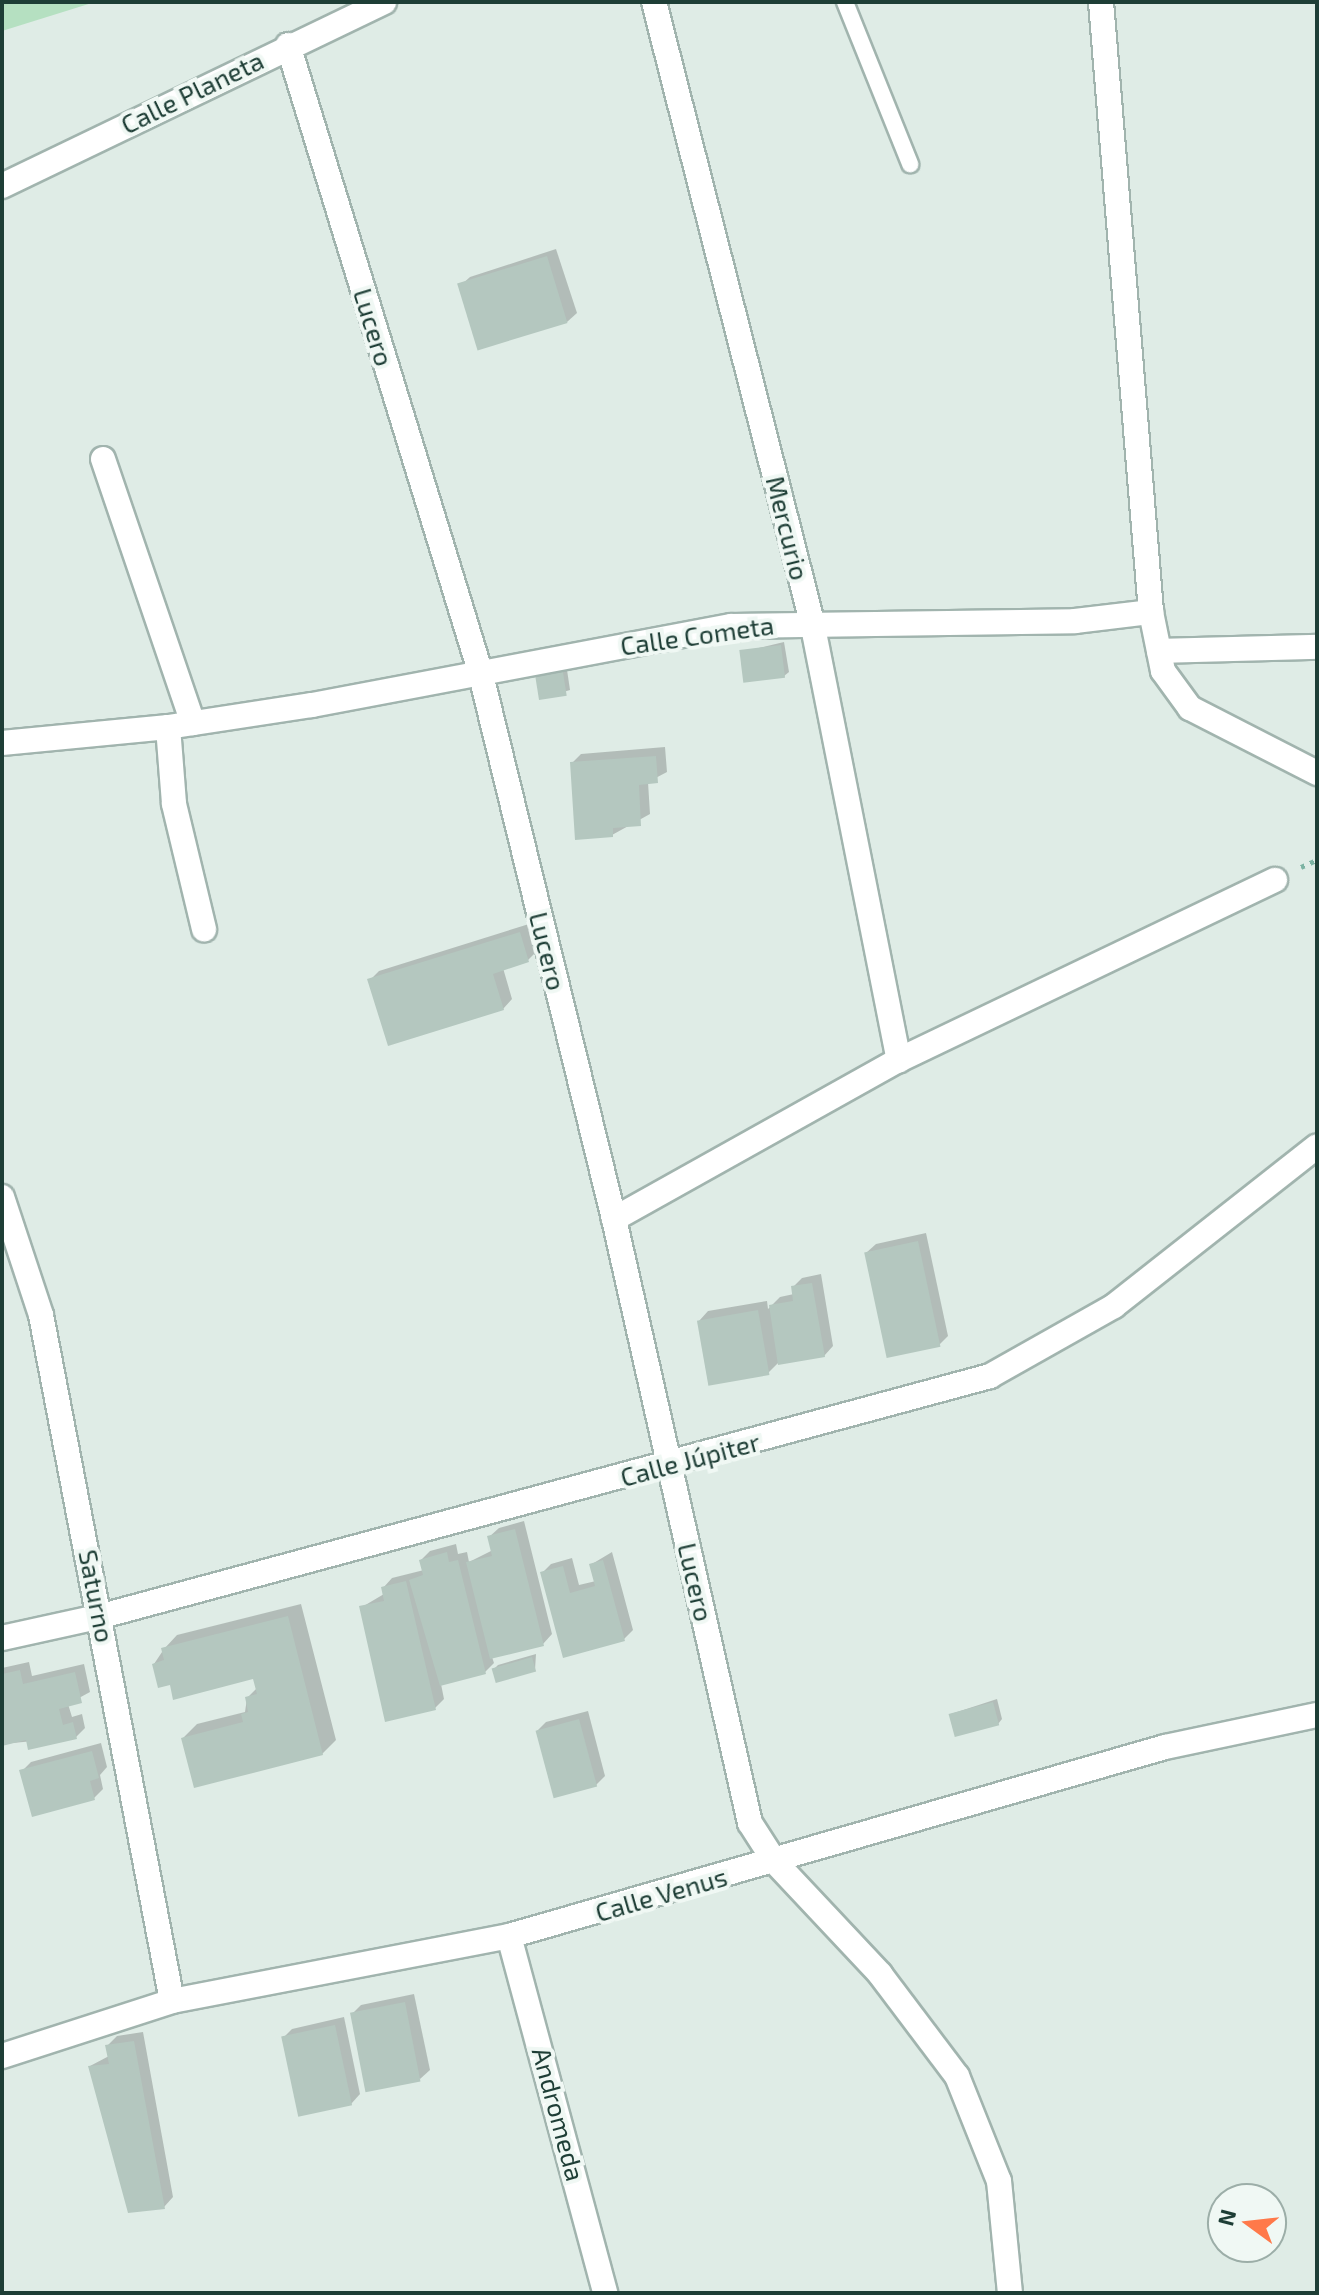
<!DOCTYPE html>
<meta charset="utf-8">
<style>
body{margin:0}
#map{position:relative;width:1319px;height:2295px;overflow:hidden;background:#dfece6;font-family:"Exo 2",sans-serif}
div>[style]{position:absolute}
.green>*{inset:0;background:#b5e0c1}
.shadow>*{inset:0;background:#0003}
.building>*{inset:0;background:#b4c7bf;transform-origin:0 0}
.path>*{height:5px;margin-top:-2.5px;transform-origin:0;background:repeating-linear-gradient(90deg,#7cb3a3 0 4px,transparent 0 10px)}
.roads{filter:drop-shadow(2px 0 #a1b4ae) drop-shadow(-2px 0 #a1b4ae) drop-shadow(0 2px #a1b4ae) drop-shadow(0 -2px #a1b4ae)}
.service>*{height:16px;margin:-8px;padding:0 8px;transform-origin:8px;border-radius:8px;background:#fff}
.minor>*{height:24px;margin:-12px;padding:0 12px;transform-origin:12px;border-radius:12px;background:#fff}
span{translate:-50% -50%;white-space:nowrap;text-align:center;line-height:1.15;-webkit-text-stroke:8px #f0f8f4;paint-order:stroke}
.street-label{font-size:26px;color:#1e3e36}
.frame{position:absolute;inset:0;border:4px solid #1e3e36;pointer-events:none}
.north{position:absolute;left:1207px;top:2183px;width:80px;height:80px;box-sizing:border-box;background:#f0f8f4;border:2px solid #9caea8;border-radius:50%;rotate:285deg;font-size:22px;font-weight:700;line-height:32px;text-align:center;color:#1e3e36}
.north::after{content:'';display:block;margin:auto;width:28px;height:36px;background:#ff794a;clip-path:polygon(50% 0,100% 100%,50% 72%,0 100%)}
</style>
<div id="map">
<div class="green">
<i style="clip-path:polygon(2px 2px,95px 2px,2px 31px)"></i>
</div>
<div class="shadow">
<i style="clip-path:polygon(556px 249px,577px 313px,567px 322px,460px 286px,470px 277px)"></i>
<i style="clip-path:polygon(784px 642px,789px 672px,784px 676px,742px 652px)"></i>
<i style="clip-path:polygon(566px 663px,570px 690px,540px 699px)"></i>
<i style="clip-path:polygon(665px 747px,667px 772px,648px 782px,650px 814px,612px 835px,572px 763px,581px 754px)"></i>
<i style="clip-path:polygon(529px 924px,537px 951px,528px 960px,503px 968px,512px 999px,503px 1009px,370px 980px,379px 971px)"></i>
<i style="clip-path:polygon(926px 1233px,948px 1336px,939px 1345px,866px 1253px,876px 1244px)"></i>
<i style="clip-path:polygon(821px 1274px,833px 1346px,824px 1356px,780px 1361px,768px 1373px,699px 1321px,708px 1311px,767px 1301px,768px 1309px,780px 1297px,794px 1294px,793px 1287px,802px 1278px)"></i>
<i style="clip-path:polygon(524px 1521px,552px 1634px,543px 1644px,492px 1657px,494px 1663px,485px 1672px,441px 1684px,444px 1699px,435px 1708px,362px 1607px,384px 1594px,383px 1588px,392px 1578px,424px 1570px,421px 1560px,430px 1551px,456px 1544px,458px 1554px,467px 1552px,469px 1562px,493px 1550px,489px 1537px,499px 1528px)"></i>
<i style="clip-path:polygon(612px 1552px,633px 1630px,624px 1639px,542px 1573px,551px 1564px,572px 1558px,579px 1585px,596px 1581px,592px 1564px)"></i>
<i style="clip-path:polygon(301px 1604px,336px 1740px,322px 1754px,183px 1738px,197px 1724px,245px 1712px,247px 1698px,257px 1688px,254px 1677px,171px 1683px,154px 1664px,164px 1649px,177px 1635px)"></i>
<i style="clip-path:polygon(536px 1654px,535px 1670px,494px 1669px,498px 1665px)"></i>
<i style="clip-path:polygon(29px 1662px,32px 1676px,84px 1664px,90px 1692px,68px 1704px,72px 1717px,82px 1714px,85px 1728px,76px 1737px,2px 1744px,2px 1668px)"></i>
<i style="clip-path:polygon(997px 1699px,1002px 1719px,998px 1724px,951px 1714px)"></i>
<i style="clip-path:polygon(588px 1711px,605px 1776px,596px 1785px,537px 1731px,546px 1722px)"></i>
<i style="clip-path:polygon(101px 1743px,107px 1767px,100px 1775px,103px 1789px,94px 1798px,22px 1771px,31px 1762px)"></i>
<i style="clip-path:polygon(414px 1994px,430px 2070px,420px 2079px,352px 2014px,361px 2005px)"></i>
<i style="clip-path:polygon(344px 2017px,360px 2094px,351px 2104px,283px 2038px,292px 2029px)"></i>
<i style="clip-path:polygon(143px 2032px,173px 2197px,164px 2207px,90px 2066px,109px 2056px,107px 2046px,117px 2036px)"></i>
</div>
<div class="building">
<i style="left:547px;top:256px;width:70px;height:94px;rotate:73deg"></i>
<i style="left:781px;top:645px;width:33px;height:42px;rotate:83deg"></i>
<i style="left:562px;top:666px;width:30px;height:28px;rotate:81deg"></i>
<i style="clip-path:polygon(656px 756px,658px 783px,639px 785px,641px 826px,613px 828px,613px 837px,575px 840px,570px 762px)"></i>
<i style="clip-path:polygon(520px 932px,529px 962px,493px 974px,504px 1010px,388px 1046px,367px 979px)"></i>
<i style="left:918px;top:1241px;width:108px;height:55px;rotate:78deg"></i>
<i style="clip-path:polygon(812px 1283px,825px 1357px,778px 1365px,769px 1305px,793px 1301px,791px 1286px)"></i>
<i style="left:758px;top:1310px;width:66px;height:62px;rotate:80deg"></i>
<i style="clip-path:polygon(515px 1529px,544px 1646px,490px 1659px,466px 1562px,492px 1556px,487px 1536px)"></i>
<i style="clip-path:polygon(447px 1552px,449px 1562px,458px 1560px,486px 1674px,440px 1686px,409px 1580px,423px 1575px,419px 1560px)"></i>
<i style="clip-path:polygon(603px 1560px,625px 1641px,563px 1658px,540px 1572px,563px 1566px,570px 1593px,595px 1586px,589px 1564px)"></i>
<i style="clip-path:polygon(406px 1581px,436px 1710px,385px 1722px,359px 1606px,384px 1601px,381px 1587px)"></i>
<i style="clip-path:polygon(288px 1616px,323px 1755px,194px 1788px,181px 1738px,243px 1722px,241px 1714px,248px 1712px,245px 1697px,257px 1694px,253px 1679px,173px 1700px,170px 1685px,158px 1688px,152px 1664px,164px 1660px,161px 1648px)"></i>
<i style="left:532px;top:1657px;width:15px;height:42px;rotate:74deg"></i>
<i style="clip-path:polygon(20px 1670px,23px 1684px,75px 1672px,82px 1703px,59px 1709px,63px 1725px,73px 1722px,77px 1739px,28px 1750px,26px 1740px,2px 1746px,2px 1674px)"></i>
<i style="left:993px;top:1702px;width:24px;height:46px;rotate:75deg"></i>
<i style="left:579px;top:1719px;width:70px;height:45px;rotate:75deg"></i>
<i style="clip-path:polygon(92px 1751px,99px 1778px,90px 1781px,95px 1800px,32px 1817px,19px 1770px)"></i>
<i style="left:405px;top:2002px;width:81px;height:56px;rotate:79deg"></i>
<i style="left:335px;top:2025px;width:82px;height:55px;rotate:78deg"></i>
<i style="clip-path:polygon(134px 2041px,165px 2209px,128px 2213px,88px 2066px,109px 2064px,105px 2045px)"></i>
</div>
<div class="path">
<i style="left:1301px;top:867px;width:17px;rotate:-24deg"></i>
</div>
<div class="roads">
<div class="service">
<i style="left:845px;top:2px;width:175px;rotate:68.1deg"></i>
</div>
<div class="minor">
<i style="left:654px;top:2px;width:640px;rotate:75.7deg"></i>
<i style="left:812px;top:622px;width:447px;rotate:78.8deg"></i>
<i style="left:1101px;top:2px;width:612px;rotate:85.31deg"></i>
<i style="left:288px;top:45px;width:655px;rotate:72.95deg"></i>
<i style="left:480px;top:671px;width:564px;rotate:76.26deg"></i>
<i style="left:614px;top:1219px;width:619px;rotate:77.31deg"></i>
<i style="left:750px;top:1823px;width:46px;rotate:57.3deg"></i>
<i style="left:775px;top:1862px;width:154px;rotate:46.8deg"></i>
<i style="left:880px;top:1974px;width:128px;rotate:53deg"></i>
<i style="left:957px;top:2076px;width:113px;rotate:68.2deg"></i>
<i style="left:999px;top:2181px;width:113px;rotate:84.4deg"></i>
<i style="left:2px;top:186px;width:424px;rotate:-25.7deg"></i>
<i style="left:103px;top:459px;width:279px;rotate:71.2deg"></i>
<i style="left:1159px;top:651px;width:158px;rotate:-1.5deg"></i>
<i style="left:168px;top:727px;width:77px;rotate:85.5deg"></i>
<i style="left:174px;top:804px;width:129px;rotate:76.5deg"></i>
<i style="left:2px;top:743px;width:167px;rotate:-5.5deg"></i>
<i style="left:168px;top:727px;width:146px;rotate:-8.7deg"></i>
<i style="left:312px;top:705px;width:426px;rotate:-10.7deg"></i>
<i style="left:731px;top:626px;width:344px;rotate:-0.8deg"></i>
<i style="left:1075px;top:621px;width:77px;rotate:-6.8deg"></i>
<i style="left:1151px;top:612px;width:60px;rotate:78.5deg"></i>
<i style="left:1163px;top:671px;width:46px;rotate:53.9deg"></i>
<i style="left:1190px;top:708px;width:143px;rotate:27.1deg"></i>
<i style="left:2px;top:1197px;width:124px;rotate:71.7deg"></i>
<i style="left:41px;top:1315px;width:698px;rotate:79.19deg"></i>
<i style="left:614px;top:1219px;width:326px;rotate:-29.2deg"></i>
<i style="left:899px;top:1060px;width:417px;rotate:-25.6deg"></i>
<i style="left:2px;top:1638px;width:102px;rotate:-12.4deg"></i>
<i style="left:102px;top:1616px;width:920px;rotate:-15.12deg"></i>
<i style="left:990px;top:1376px;width:142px;rotate:-29.4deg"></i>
<i style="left:1114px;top:1306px;width:258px;rotate:-38.2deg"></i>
<i style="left:509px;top:1936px;width:370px;rotate:74.9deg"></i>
<i style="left:2px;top:2056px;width:179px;rotate:-17.9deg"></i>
<i style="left:172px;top:2001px;width:343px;rotate:-10.9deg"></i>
<i style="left:509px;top:1936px;width:683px;rotate:-16.07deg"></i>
<i style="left:1165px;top:1747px;width:155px;rotate:-11.9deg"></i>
</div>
</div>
<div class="street-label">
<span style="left:192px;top:92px;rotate:-26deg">Calle Planeta</span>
<span style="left:374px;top:327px;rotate:73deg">Lucero</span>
<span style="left:788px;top:528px;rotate:76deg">Mercurio</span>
<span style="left:697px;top:635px;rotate:-8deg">Calle Cometa</span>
<span style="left:548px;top:951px;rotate:76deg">Lucero</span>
<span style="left:690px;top:1459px;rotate:-15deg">Calle Júpiter</span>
<span style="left:696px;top:1582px;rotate:77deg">Lucero</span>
<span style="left:97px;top:1596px;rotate:79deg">Saturno</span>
<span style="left:661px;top:1894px;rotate:-16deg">Calle Venus</span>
<span style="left:559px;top:2114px;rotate:75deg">Andromeda</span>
</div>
<div class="frame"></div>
<div class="north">N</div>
</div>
